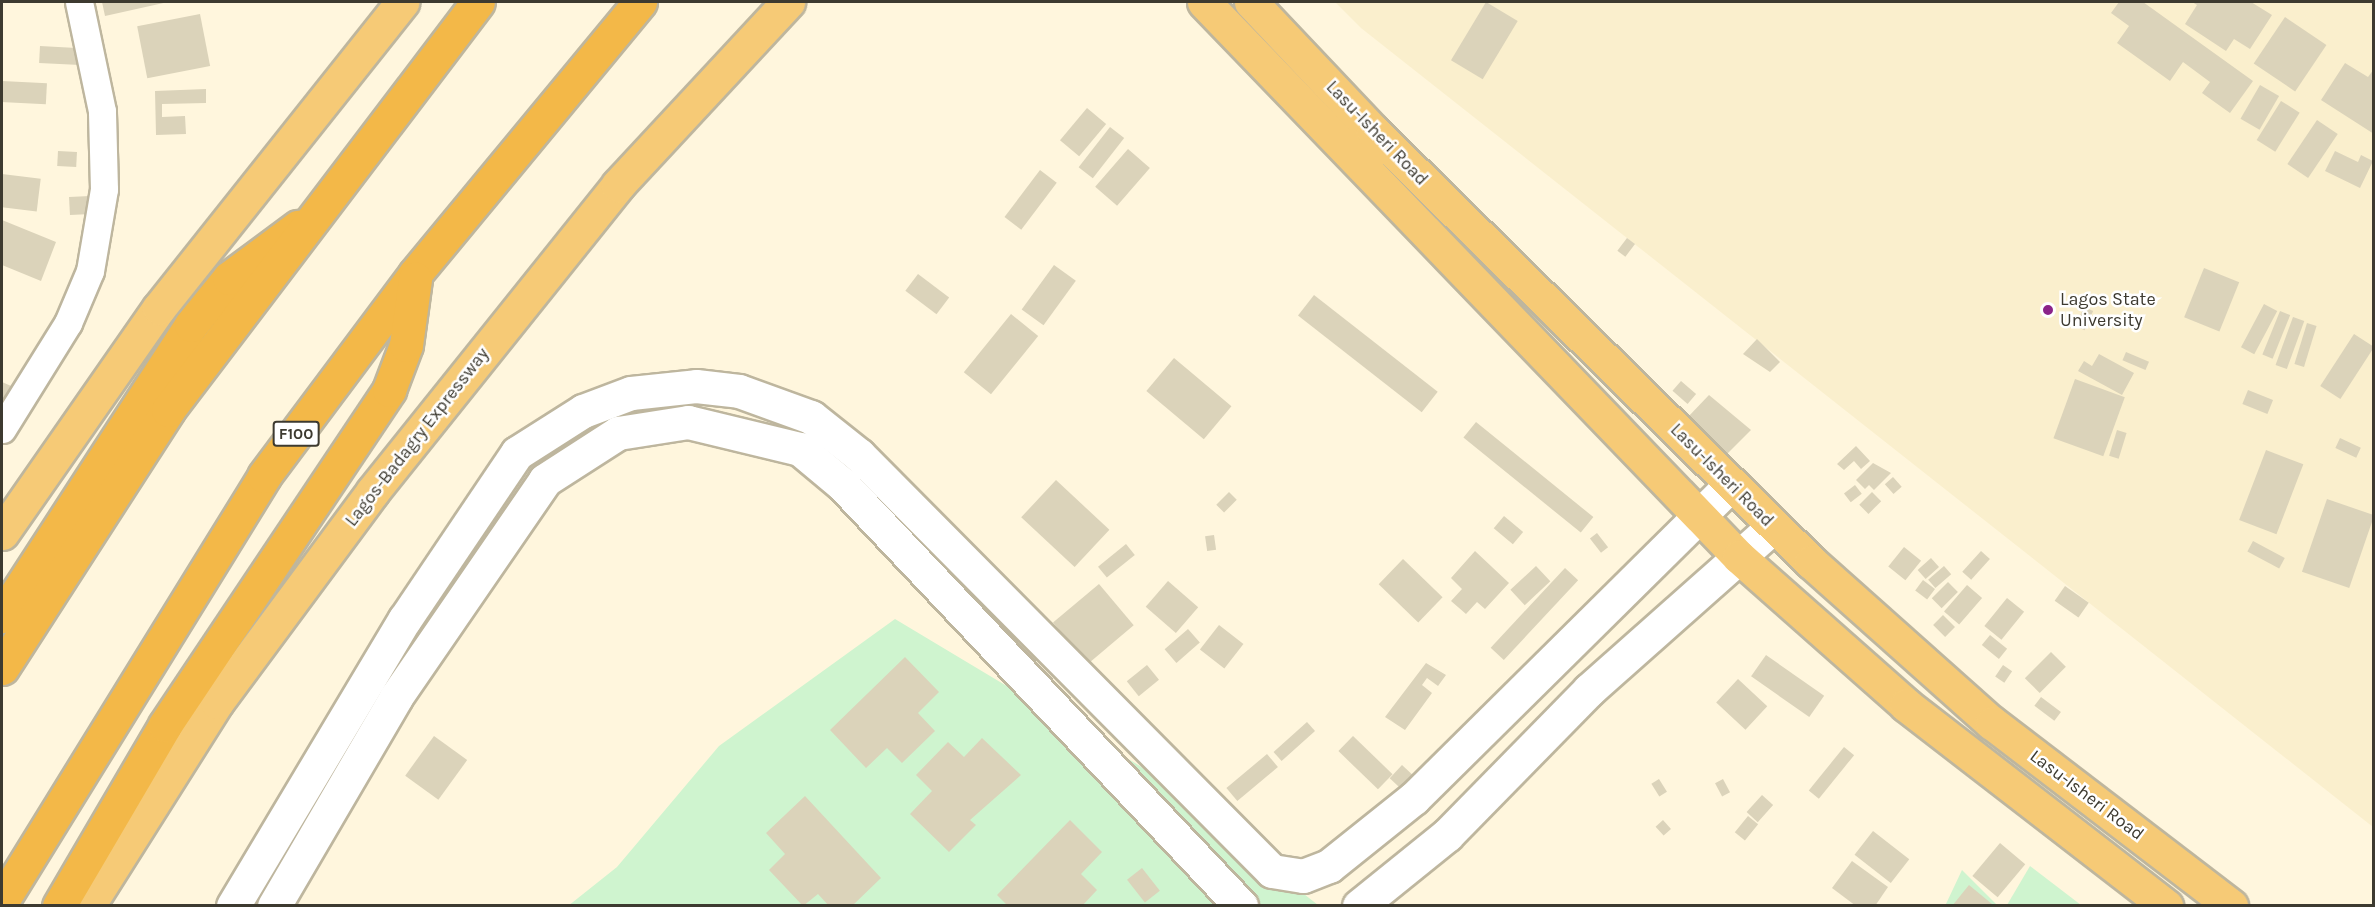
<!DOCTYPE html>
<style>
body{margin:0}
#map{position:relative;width:2375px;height:907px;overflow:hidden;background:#fff6dd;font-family:Karla,sans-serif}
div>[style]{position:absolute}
.built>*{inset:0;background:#faefcd}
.green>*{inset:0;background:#cff4cf}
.building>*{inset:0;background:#dbd3ba;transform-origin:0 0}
.roads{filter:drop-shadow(2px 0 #beb69e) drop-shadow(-2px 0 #beb69e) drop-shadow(0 2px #beb69e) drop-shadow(0 -2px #beb69e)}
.minor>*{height:27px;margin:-13.5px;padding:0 13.5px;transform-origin:13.5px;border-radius:13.5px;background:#fff}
.secondary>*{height:33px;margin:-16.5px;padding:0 16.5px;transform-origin:16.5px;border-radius:16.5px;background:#fff}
.primary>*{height:33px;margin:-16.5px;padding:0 16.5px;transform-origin:16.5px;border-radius:16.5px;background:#f6ca76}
.trunk>*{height:33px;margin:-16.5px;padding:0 16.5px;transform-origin:16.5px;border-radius:16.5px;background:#f3b848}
.dots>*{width:16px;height:16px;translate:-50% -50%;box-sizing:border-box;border:3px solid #fff;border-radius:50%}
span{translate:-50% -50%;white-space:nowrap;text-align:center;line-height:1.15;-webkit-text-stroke:5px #fff;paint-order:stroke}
.shield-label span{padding:2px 4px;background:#fff;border:2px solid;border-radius:4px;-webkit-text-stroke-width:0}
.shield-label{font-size:16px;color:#3d3a30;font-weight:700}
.street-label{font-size:18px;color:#3d3a30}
.poi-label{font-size:18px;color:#3d3a30}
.left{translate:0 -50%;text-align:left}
.frame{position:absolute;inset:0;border:3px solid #3d3a30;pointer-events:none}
</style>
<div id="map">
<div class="built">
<i style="clip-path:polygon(1335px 2px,2373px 2px,2373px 827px,1361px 28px)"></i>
</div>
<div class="green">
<i style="clip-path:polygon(895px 619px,1140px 766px,1318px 905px,568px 906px,617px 867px,719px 746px)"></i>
<i style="clip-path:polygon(2030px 866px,2081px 905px,2007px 905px)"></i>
<i style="clip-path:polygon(1962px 870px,1997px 905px,1945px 906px)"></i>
</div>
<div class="building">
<i style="clip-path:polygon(102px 2px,168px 2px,105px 16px)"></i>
<i style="left:1486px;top:2px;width:37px;height:68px;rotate:31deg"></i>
<i style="clip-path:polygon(2119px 2px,2143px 2px,2253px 81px,2230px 113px,2202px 93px,2210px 82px,2183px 62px,2170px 81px,2117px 43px,2129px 26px,2111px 13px)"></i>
<i style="clip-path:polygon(2192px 2px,2251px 2px,2272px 15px,2250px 49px,2234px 39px,2226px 51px,2185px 24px,2197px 5px)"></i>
<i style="left:200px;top:14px;width:53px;height:64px;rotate:79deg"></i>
<i style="left:2285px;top:17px;width:50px;height:56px;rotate:34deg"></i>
<i style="left:40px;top:46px;width:41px;height:17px;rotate:3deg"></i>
<i style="clip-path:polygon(2345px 63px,2368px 77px,2374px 69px,2374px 134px,2321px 100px)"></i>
<i style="left:2px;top:81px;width:45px;height:21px;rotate:3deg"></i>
<i style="left:2260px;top:85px;width:22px;height:39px;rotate:30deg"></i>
<i style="clip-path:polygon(206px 89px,206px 103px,162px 104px,162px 117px,185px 116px,186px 134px,156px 135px,155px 91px)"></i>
<i style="left:2281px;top:101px;width:22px;height:46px;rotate:32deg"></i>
<i style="left:1087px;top:108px;width:25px;height:42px;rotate:40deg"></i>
<i style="left:2317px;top:120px;width:25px;height:53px;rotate:34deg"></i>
<i style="left:1110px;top:127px;width:18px;height:51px;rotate:38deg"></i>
<i style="left:1128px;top:149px;width:29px;height:50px;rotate:41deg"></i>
<i style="left:58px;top:151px;width:19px;height:15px;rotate:3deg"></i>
<i style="clip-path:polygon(2335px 151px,2358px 162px,2361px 155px,2373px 161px,2360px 188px,2325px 171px)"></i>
<i style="left:1040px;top:170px;width:21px;height:59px;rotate:37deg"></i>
<i style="left:2px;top:174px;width:39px;height:33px;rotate:7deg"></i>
<i style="left:90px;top:196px;width:18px;height:21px;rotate:87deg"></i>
<i style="clip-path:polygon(2px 220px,56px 242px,41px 281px,2px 265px)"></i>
<i style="left:1627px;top:238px;width:10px;height:16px;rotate:37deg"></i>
<i style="left:1054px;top:265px;width:27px;height:55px;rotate:36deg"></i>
<i style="left:2204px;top:268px;width:38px;height:53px;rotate:22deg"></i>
<i style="left:918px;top:274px;width:39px;height:21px;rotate:37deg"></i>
<i style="left:1314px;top:295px;width:157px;height:26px;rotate:38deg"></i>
<i style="left:2264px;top:304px;width:15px;height:49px;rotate:28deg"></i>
<i style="left:2084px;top:307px;width:10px;height:21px;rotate:24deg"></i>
<i style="left:2280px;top:311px;width:11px;height:47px;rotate:22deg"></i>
<i style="left:1011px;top:314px;width:35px;height:75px;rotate:39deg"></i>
<i style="left:2293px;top:317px;width:12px;height:51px;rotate:20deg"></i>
<i style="left:2307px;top:323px;width:10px;height:43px;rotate:17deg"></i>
<i style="left:2354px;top:334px;width:24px;height:62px;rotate:33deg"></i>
<i style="clip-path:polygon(1757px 339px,1780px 362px,1770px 372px,1743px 354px)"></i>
<i style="left:2126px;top:352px;width:25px;height:9px;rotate:23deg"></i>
<i style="clip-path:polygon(2099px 354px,2134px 373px,2122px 395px,2078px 371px,2084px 361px,2092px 366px)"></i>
<i style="left:1174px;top:358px;width:75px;height:43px;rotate:40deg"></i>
<i style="left:2075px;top:379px;width:53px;height:63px;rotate:20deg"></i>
<i style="left:1681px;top:381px;width:20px;height:13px;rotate:41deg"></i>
<i style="clip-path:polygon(2px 382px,18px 389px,2px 415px)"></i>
<i style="left:2248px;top:390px;width:27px;height:15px;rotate:22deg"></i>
<i style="clip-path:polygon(1709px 395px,1751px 430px,1725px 456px,1687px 418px)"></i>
<i style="left:1476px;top:422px;width:151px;height:20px;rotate:39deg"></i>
<i style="left:2117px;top:430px;width:10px;height:27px;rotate:17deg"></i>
<i style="left:2340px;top:438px;width:23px;height:11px;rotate:25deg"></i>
<i style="clip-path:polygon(1856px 446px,1870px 461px,1861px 469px,1854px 461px,1844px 470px,1837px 464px)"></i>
<i style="left:2266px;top:450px;width:40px;height:75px;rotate:21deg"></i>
<i style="clip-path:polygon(1873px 463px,1891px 473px,1874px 490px,1869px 485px,1865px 489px,1856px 480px)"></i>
<i style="left:1893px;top:477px;width:13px;height:11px;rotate:48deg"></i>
<i style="left:1056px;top:480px;width:73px;height:51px;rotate:43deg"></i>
<i style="left:1855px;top:485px;width:11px;height:14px;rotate:52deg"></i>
<i style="left:1229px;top:492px;width:11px;height:18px;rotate:45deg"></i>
<i style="left:1872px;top:492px;width:13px;height:18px;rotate:45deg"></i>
<i style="left:2327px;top:499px;width:50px;height:77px;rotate:19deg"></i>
<i style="left:1504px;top:516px;width:25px;height:16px;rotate:40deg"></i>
<i style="left:1597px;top:533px;width:18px;height:9px;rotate:52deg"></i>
<i style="left:1214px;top:535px;width:15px;height:9px;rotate:82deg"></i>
<i style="left:2253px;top:541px;width:36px;height:12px;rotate:28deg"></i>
<i style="left:1126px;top:544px;width:14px;height:36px;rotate:51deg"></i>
<i style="left:1904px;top:547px;width:22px;height:25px;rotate:39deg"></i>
<i style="clip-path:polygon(1475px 551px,1509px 583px,1485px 609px,1477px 602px,1466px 614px,1451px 601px,1462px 589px,1451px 578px)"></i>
<i style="left:1981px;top:551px;width:12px;height:28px;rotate:42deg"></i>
<i style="left:1931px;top:558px;width:12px;height:18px;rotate:48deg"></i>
<i style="left:1403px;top:559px;width:55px;height:35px;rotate:44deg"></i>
<i style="left:1536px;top:566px;width:21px;height:35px;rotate:47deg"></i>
<i style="left:1944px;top:566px;width:11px;height:21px;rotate:49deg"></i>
<i style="left:1565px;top:568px;width:18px;height:109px;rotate:43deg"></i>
<i style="left:1923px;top:580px;width:15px;height:13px;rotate:37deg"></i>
<i style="left:1168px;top:581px;width:40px;height:34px;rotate:41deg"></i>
<i style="left:1948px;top:582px;width:14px;height:23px;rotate:45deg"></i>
<i style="left:1099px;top:584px;width:54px;height:60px;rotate:50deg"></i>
<i style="left:1967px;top:585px;width:20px;height:35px;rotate:41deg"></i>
<i style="left:2065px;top:586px;width:29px;height:18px;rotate:35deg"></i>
<i style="left:2007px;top:598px;width:22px;height:36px;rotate:39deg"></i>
<i style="left:1943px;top:615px;width:17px;height:14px;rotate:45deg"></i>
<i style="left:1219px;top:625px;width:31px;height:31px;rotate:38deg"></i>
<i style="left:1188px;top:629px;width:18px;height:31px;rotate:49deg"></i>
<i style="left:1990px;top:635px;width:22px;height:13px;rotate:39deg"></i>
<i style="left:2051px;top:652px;width:21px;height:37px;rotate:45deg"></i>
<i style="left:1766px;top:655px;width:71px;height:26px;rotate:35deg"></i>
<i style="clip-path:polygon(905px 657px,939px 692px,918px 713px,935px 731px,902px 763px,887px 748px,866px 768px,830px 730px)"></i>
<i style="clip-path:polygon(1426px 663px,1446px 675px,1438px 686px,1427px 678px,1422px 685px,1432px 693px,1405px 730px,1385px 717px)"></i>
<i style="left:1147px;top:665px;width:19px;height:26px;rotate:51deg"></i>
<i style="left:2003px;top:665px;width:11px;height:14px;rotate:34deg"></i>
<i style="left:1738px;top:679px;width:40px;height:32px;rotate:43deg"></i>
<i style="left:2041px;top:697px;width:25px;height:11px;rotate:37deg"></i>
<i style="left:1307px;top:722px;width:12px;height:45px;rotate:48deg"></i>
<i style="left:434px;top:736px;width:41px;height:49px;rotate:36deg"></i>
<i style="left:1353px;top:736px;width:55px;height:21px;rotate:44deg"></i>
<i style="clip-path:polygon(982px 738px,1021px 775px,970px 820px,976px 825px,949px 852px,910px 814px,932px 791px,916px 775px,948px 742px,964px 757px)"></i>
<i style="left:1844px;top:747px;width:13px;height:56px;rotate:39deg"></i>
<i style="left:1267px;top:754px;width:17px;height:53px;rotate:50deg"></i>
<i style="left:1402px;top:765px;width:22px;height:18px;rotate:43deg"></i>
<i style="left:1659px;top:779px;width:15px;height:9px;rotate:58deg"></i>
<i style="left:1723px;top:779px;width:15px;height:9px;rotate:62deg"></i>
<i style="left:1762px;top:795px;width:15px;height:23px;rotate:42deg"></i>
<i style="clip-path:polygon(805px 796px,881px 878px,852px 906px,829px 906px,818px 894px,803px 906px,769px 870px,785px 854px,766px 833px)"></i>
<i style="left:1748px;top:816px;width:13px;height:21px;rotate:39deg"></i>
<i style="clip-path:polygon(1070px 820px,1102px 852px,1081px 874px,1097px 890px,1082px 906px,1008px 906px,997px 895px)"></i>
<i style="left:1663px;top:820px;width:12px;height:10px;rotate:48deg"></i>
<i style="left:1873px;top:831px;width:46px;height:30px;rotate:38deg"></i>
<i style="left:2000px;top:843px;width:33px;height:43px;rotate:40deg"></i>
<i style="clip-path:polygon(1852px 861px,1888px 887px,1875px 906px,1856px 906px,1832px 888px)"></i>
<i style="left:1142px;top:868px;width:29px;height:19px;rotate:52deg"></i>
<i style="clip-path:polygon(1969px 885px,1992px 904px,1990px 906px,1952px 906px)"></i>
</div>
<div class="roads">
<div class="minor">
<i style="left:2px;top:429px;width:125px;rotate:-58.1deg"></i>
<i style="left:68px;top:323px;width:56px;rotate:-67.1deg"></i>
<i style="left:90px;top:271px;width:83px;rotate:-80.3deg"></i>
<i style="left:104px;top:189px;width:78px;rotate:-91.5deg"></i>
<i style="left:102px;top:111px;width:111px;rotate:-101.9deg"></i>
</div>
<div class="secondary">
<i style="left:233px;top:906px;width:335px;rotate:-59.1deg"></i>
<i style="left:405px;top:619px;width:200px;rotate:-56deg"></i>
<i style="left:517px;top:453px;width:78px;rotate:-32.5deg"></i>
<i style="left:583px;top:411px;width:51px;rotate:-20.6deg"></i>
<i style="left:631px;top:393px;width:65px;rotate:-6.1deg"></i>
<i style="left:696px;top:386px;width:43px;rotate:6.6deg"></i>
<i style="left:739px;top:391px;width:77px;rotate:19.9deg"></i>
<i style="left:811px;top:417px;width:61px;rotate:38.4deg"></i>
<i style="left:859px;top:455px;width:586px;rotate:45.21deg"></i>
<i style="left:1272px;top:871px;width:31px;rotate:9deg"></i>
<i style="left:1303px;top:876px;width:28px;rotate:-21deg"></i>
<i style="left:1329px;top:866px;width:109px;rotate:-38.7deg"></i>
<i style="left:1414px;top:798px;width:446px;rotate:-44.7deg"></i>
<i style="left:274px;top:906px;width:242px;rotate:-59.7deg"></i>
<i style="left:396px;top:697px;width:263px;rotate:-55.5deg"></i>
<i style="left:545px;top:480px;width:87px;rotate:-32.8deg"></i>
<i style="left:618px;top:433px;width:71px;rotate:-8.9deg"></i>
<i style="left:688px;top:422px;width:115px;rotate:13.6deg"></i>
<i style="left:800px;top:449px;width:55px;rotate:39.8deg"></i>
<i style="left:842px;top:484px;width:581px;rotate:46.6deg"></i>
<i style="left:1359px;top:906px;width:113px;rotate:-38.9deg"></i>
<i style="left:1447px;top:835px;width:203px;rotate:-45.6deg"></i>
<i style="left:1589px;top:690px;width:247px;rotate:-41.6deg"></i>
</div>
<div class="primary">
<i style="left:1204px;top:2px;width:771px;rotate:46.05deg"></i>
<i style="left:1739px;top:557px;width:223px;rotate:41.5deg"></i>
<i style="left:1906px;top:705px;width:329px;rotate:37.7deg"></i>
<i style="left:1251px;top:2px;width:178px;rotate:46.6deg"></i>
<i style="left:1373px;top:131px;width:614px;rotate:44.54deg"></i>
<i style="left:1811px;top:562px;width:242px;rotate:41.7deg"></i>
<i style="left:1992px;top:723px;width:301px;rotate:37.4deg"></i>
<i style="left:2px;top:533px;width:274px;rotate:-55.1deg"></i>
<i style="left:159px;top:308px;width:391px;rotate:-51.5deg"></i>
<i style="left:88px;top:906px;width:241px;rotate:-57.7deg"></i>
<i style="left:217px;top:702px;width:262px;rotate:-53.5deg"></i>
<i style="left:373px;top:491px;width:392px;rotate:-51.3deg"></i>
<i style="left:618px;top:185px;width:250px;rotate:-47.1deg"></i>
</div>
<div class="trunk">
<i style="left:2px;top:616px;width:347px;rotate:-57deg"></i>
<i style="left:191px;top:325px;width:60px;rotate:-51deg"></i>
<i style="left:229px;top:278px;width:86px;rotate:-36.5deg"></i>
<i style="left:2px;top:668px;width:307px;rotate:-57.2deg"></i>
<i style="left:168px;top:410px;width:512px;rotate:-52.77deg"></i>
<i style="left:2px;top:901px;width:499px;rotate:-58.3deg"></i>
<i style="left:264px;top:476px;width:252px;rotate:-53.2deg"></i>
<i style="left:415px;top:274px;width:353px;rotate:-50.4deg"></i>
<i style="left:59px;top:906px;width:210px;rotate:-59.6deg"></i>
<i style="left:165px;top:725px;width:403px;rotate:-56.2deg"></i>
<i style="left:389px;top:390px;width:48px;rotate:-69.3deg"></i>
<i style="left:406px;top:345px;width:67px;rotate:-82.2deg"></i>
</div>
</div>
<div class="dots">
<i style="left:2048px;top:310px;background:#8b2389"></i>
</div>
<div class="shield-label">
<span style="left:296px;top:434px">F100</span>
</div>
<div class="street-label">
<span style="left:1377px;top:133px;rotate:46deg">Lasu-Isheri Road</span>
<span style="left:417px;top:437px;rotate:-52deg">Lagos-Badagry Expressway</span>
<span style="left:1722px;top:475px;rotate:45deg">Lasu-Isheri Road</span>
<span style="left:2087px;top:795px;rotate:37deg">Lasu-Isheri Road</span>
</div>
<div class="poi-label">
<span class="left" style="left:2060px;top:310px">Lagos State<br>University</span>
</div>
<div class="frame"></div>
</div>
